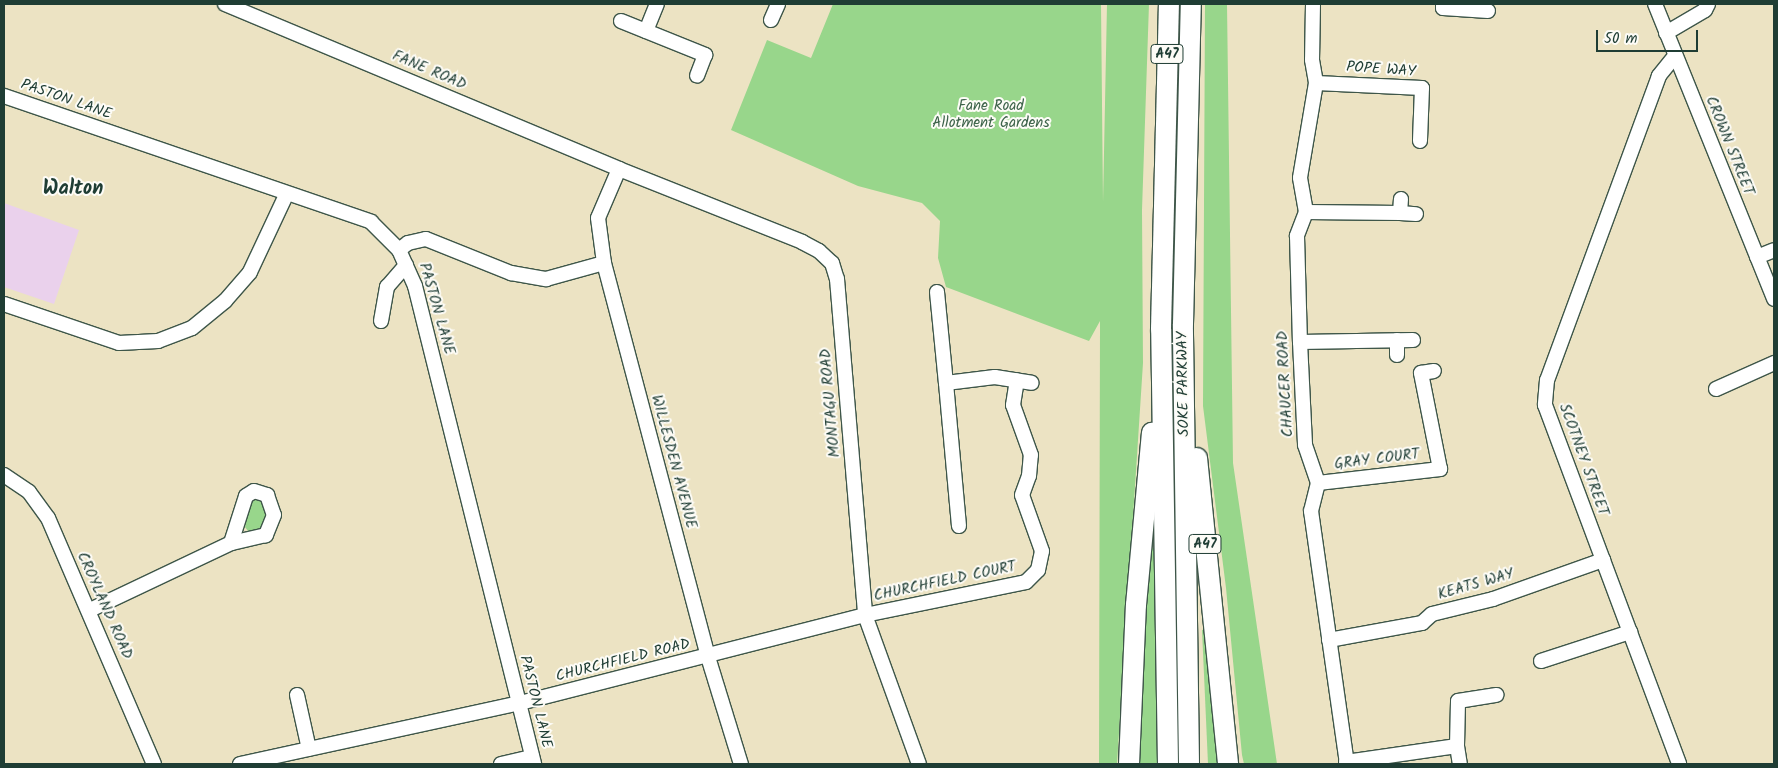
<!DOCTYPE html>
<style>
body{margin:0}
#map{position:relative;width:1778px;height:768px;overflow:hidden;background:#ece3c3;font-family:Kalam,sans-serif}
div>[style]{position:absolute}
.built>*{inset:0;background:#ead1ec}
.green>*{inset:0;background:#98d68b}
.roads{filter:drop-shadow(1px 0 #3e5649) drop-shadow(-1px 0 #3e5649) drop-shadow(0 1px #3e5649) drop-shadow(0 -1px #3e5649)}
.minor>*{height:14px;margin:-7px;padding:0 7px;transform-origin:7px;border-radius:7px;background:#fff}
.highway>*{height:20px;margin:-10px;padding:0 10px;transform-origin:10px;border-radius:10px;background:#fff}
span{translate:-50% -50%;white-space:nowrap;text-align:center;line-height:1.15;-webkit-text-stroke:4px #fdfcf7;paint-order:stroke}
.shield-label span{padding:1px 4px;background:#fdfcf7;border:1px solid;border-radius:4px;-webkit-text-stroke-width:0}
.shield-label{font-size:14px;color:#1f3d34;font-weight:700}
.street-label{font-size:15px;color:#1f3d34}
.park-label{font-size:15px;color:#3d634a}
.district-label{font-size:20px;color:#1f3d34;font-weight:700}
.frame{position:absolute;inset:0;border:5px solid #1f3d34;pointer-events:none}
.scale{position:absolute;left:1596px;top:30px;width:102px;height:22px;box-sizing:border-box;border:2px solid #1f3d34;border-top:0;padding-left:6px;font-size:15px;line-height:18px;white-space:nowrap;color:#1f3d34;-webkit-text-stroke:4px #fdfcf7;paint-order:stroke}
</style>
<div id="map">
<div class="built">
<i style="clip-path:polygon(4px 203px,79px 230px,54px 304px,4px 287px)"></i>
</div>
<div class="green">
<i style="clip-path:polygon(833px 4px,1101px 4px,1103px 202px,1107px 4px,1149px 4px,1142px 210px,1143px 363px,1117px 764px,1099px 764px,1100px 321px,1089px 341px,946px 287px,938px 258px,940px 221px,922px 203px,858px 186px,731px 130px,767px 40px,811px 58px)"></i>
<i style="clip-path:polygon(1205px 4px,1227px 4px,1233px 463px,1277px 764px,1244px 764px,1242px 755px,1226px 588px,1203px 406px)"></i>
<i style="clip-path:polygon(262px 497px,268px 517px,266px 523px,260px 530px,248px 531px,245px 527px,251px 498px)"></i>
<i style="clip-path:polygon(1156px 547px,1158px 764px,1136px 764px,1151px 549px)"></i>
<i style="clip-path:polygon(1208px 629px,1223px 764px,1208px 764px,1202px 630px)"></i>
</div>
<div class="roads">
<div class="minor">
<i style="left:225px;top:4px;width:427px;rotate:22.7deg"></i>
<i style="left:619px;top:169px;width:197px;rotate:21.7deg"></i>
<i style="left:802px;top:242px;width:19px;rotate:28deg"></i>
<i style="left:819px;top:251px;width:18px;rotate:43deg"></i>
<i style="left:832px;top:263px;width:17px;rotate:73deg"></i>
<i style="left:837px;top:279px;width:337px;rotate:85.2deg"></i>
<i style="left:865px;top:615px;width:158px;rotate:70.1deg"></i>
<i style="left:1313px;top:4px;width:56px;rotate:91deg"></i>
<i style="left:1312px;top:60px;width:23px;rotate:80deg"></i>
<i style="left:1316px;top:83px;width:96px;rotate:99.6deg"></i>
<i style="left:1300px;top:178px;width:35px;rotate:80deg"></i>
<i style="left:1306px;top:212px;width:26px;rotate:111deg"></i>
<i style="left:1297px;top:236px;width:106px;rotate:88.4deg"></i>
<i style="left:1300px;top:342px;width:103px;rotate:87.2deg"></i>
<i style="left:1305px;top:445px;width:40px;rotate:71.1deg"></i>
<i style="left:1318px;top:483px;width:29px;rotate:104deg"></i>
<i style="left:1311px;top:511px;width:256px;rotate:81.9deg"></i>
<i style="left:1443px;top:4px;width:4px;rotate:90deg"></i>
<i style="left:1443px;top:8px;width:45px;rotate:3.8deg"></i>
<i style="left:1655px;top:4px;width:318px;rotate:68deg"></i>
<i style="left:771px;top:20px;width:17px;rotate:-66deg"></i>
<i style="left:621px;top:21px;width:91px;rotate:22deg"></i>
<i style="left:705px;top:55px;width:22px;rotate:111deg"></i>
<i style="left:646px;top:31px;width:29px;rotate:-68deg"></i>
<i style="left:1666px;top:33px;width:45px;rotate:-30.5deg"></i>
<i style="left:1705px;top:10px;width:7px;rotate:-63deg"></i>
<i style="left:1675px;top:56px;width:26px;rotate:129deg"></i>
<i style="left:1659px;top:76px;width:324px;rotate:110.2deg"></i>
<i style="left:1547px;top:380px;width:25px;rotate:95deg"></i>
<i style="left:1545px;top:405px;width:383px;rotate:69.5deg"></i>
<i style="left:1316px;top:83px;width:106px;rotate:2.7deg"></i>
<i style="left:1422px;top:88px;width:53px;rotate:92.2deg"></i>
<i style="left:4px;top:96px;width:388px;rotate:18.9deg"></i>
<i style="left:371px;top:222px;width:40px;rotate:45deg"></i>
<i style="left:399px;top:250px;width:39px;rotate:66deg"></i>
<i style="left:415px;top:286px;width:493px;rotate:76deg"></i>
<i style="left:619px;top:169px;width:53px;rotate:113.2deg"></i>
<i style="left:598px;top:218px;width:45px;rotate:82.4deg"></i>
<i style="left:604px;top:263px;width:407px;rotate:75.2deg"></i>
<i style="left:708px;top:657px;width:112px;rotate:72.9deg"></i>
<i style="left:1306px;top:212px;width:94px;rotate:0.6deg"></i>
<i style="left:1400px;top:213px;width:14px;rotate:-86deg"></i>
<i style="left:1400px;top:213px;width:16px;rotate:4deg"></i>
<i style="left:399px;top:250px;width:11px;rotate:-38deg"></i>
<i style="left:408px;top:243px;width:18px;rotate:-13deg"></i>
<i style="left:426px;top:239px;width:92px;rotate:21.8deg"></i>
<i style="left:511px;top:273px;width:36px;rotate:10deg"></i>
<i style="left:546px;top:279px;width:60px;rotate:-15.4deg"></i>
<i style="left:1757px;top:257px;width:18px;rotate:-22deg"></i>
<i style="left:937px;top:292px;width:91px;rotate:84.4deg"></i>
<i style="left:4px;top:304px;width:121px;rotate:18.7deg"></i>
<i style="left:119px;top:343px;width:39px;rotate:-3deg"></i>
<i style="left:158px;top:341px;width:36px;rotate:-21deg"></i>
<i style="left:192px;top:328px;width:43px;rotate:-39.3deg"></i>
<i style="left:225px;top:301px;width:38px;rotate:-49deg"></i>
<i style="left:250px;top:272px;width:85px;rotate:-64.9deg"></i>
<i style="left:381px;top:321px;width:35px;rotate:-80deg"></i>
<i style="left:387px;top:287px;width:29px;rotate:-49deg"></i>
<i style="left:1300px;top:342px;width:113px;rotate:-1deg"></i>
<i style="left:1397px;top:355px;width:15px;rotate:-90deg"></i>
<i style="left:1716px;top:389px;width:64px;rotate:-24.1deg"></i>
<i style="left:4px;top:475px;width:30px;rotate:34deg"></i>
<i style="left:29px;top:492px;width:32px;rotate:54deg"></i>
<i style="left:48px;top:518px;width:268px;rotate:66.7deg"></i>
<i style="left:1318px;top:483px;width:123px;rotate:-6.5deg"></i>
<i style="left:1440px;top:469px;width:98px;rotate:-101.2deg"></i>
<i style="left:1421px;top:373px;width:13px;rotate:-9deg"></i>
<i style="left:959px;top:526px;width:144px;rotate:-95.2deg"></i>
<i style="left:946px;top:383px;width:49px;rotate:-7deg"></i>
<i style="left:995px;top:377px;width:37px;rotate:9deg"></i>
<i style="left:90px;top:610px;width:156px;rotate:-25.4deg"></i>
<i style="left:231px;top:543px;width:49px;rotate:-72.3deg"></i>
<i style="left:246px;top:496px;width:9px;rotate:-32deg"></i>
<i style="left:254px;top:491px;width:14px;rotate:17deg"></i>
<i style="left:267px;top:495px;width:21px;rotate:71deg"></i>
<i style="left:274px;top:515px;width:22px;rotate:112deg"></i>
<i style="left:266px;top:535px;width:36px;rotate:167deg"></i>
<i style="left:1329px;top:640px;width:95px;rotate:-10.4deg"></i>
<i style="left:1422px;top:623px;width:13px;rotate:-42deg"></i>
<i style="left:1432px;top:614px;width:63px;rotate:-13.8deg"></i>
<i style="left:1493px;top:599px;width:117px;rotate:-19.5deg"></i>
<i style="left:1541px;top:661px;width:94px;rotate:-18deg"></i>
<i style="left:297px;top:695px;width:55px;rotate:77.5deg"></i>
<i style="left:1457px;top:746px;width:45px;rotate:-88.7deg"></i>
<i style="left:1458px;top:701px;width:39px;rotate:-9deg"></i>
<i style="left:1346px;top:762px;width:112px;rotate:-8.2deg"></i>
<i style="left:1457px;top:746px;width:18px;rotate:81deg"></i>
<i style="left:240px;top:764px;width:287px;rotate:-12.3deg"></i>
<i style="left:520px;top:703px;width:356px;rotate:-14.3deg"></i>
<i style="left:865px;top:615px;width:164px;rotate:-11.6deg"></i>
<i style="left:1026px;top:582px;width:17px;rotate:-45deg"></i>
<i style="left:1038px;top:570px;width:19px;rotate:-78deg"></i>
<i style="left:1042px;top:551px;width:59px;rotate:-109.7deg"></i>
<i style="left:1022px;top:495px;width:20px;rotate:-70deg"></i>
<i style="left:1029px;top:476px;width:21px;rotate:-85deg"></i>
<i style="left:1031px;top:455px;width:53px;rotate:-109.8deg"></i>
<i style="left:1013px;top:405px;width:25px;rotate:-81deg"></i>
<i style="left:501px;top:764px;width:32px;rotate:-13deg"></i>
</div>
<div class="highway">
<i style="left:1197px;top:458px;width:308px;rotate:84.2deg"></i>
<i style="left:1129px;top:764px;width:159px;rotate:-87.5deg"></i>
<i style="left:1136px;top:605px;width:173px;rotate:-84.7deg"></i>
<i style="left:1168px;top:764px;width:435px;rotate:-90.9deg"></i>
<i style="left:1161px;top:329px;width:325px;rotate:-88.6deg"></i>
<i style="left:1189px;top:764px;width:440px;rotate:-90.8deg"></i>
<i style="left:1183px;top:324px;width:320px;rotate:-88.6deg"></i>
</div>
</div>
<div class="shield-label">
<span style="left:1167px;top:54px">A47</span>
<span style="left:1205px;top:544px">A47</span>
</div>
<div class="street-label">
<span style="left:1381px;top:70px;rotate:4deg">POPE WAY</span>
<span style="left:429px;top:71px;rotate:23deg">FANE ROAD</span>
<span style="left:66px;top:100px;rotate:19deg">PASTON LANE</span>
<span style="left:1729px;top:146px;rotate:68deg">CROWN STREET</span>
<span style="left:436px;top:309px;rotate:74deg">PASTON LANE</span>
<span style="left:1184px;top:384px;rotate:-91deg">SOKE PARKWAY</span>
<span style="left:1286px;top:384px;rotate:-93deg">CHAUCER ROAD</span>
<span style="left:831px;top:403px;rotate:-95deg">MONTAGU ROAD</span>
<span style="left:1377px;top:460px;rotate:-7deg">GRAY COURT</span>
<span style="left:1583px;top:460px;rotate:70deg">SCOTNEY STREET</span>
<span style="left:673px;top:462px;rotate:75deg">WILLESDEN AVENUE</span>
<span style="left:945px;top:582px;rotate:-12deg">CHURCHFIELD COURT</span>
<span style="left:1476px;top:585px;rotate:-16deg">KEATS WAY</span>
<span style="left:104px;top:606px;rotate:66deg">CROYLAND ROAD</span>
<span style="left:623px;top:661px;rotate:-14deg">CHURCHFIELD ROAD</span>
<span style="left:535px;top:702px;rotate:76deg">PASTON LANE</span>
</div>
<div class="park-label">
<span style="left:991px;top:115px">Fane Road<br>Allotment Gardens</span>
</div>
<div class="district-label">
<span style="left:73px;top:189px">Walton</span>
</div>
<div class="frame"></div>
<div class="scale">50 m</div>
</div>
